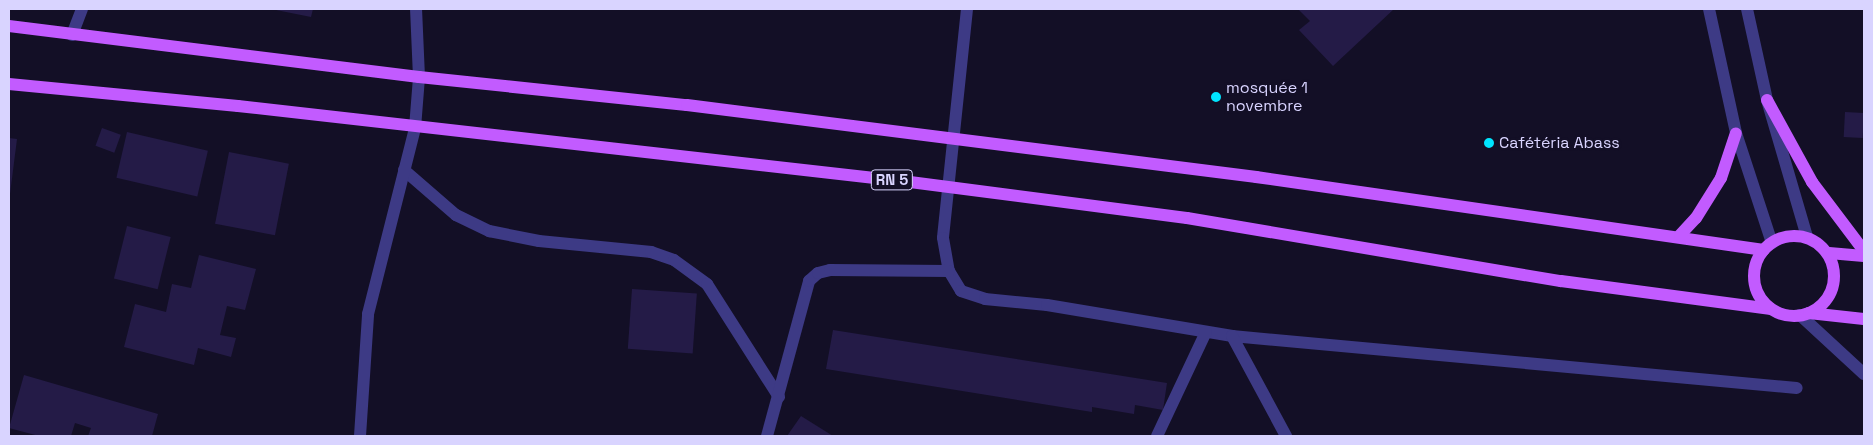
<!DOCTYPE html>
<meta charset="utf-8">
<style>
body{margin:0}
#map{position:relative;width:1873px;height:445px;overflow:hidden;background:#130f26;font-family:"Space Grotesk",sans-serif}
div>[style]{position:absolute}
.building>*{inset:0;background:#241b47;transform-origin:0 0}
.lane>*{height:12px;margin:-6px;padding:0 6px;transform-origin:6px;border-radius:6px;background:#3d3a85}
.street>*{height:12px;margin:-6px;padding:0 6px;transform-origin:6px;border-radius:6px;background:#3d3a85}
.primary>*{height:12px;margin:-6px;padding:0 6px;transform-origin:6px;border-radius:6px;background:#c25bff}
.primary>.ring{margin:-6px;padding:0;box-sizing:content-box;background:none;border:12px solid #c25bff;border-radius:50%}
.dots>*{width:14px;height:14px;translate:-50% -50%;box-sizing:border-box;border:2px solid #130f26;border-radius:50%}
span{translate:-50% -50%;white-space:nowrap;text-align:center;line-height:1.15;-webkit-text-stroke:5px #130f26;paint-order:stroke}
.shield-label span{padding:1px 4px;background:#130f26;border:1px solid;border-radius:4px;-webkit-text-stroke-width:0}
.shield-label{font-size:15px;color:#d9d4ff;font-weight:700}
.poi-label{font-size:16px;color:#d9d4ff}
.left{translate:0 -50%;text-align:left}
.frame{position:absolute;inset:0;border:10px solid #d9d4ff;pointer-events:none}
</style>
<div id="map">
<div class="building">
<i style="clip-path:polygon(271px 9px,313px 9px,311px 17px)"></i>
<i style="clip-path:polygon(1298px 9px,1394px 9px,1333px 66px,1299px 30px,1310px 21px)"></i>
<i style="left:1845px;top:112px;width:19px;height:25px;rotate:3deg"></i>
<i style="left:102px;top:128px;width:20px;height:19px;rotate:20deg"></i>
<i style="left:127px;top:132px;width:83px;height:47px;rotate:13deg"></i>
<i style="clip-path:polygon(9px 138px,17px 139px,10px 194px,9px 194px)"></i>
<i style="left:229px;top:152px;width:61px;height:73px;rotate:11deg"></i>
<i style="left:127px;top:226px;width:45px;height:54px;rotate:14deg"></i>
<i style="clip-path:polygon(199px 255px,256px 269px,245px 310px,227px 306px,220px 335px,236px 338px,231px 357px,198px 348px,194px 365px,124px 347px,135px 304px,166px 312px,172px 284px,191px 288px)"></i>
<i style="left:632px;top:289px;width:65px;height:60px;rotate:4deg"></i>
<i style="clip-path:polygon(833px 330px,1167px 383px,1163px 410px,1135px 405px,1134px 414px,1092px 407px,1092px 412px,826px 369px)"></i>
<i style="clip-path:polygon(24px 375px,158px 414px,152px 436px,88px 436px,91px 428px,75px 423px,71px 436px,39px 436px,9px 428px)"></i>
<i style="clip-path:polygon(801px 416px,833px 436px,787px 436px)"></i>
</div>
<div class="lane">
<i style="left:1800px;top:315px;width:87px;rotate:42.7deg"></i>
</div>
<div class="street">
<i style="left:967px;top:9px;width:230px;rotate:96deg"></i>
<i style="left:943px;top:238px;width:34px;rotate:80deg"></i>
<i style="left:949px;top:271px;width:23px;rotate:59deg"></i>
<i style="left:961px;top:291px;width:25px;rotate:18deg"></i>
<i style="left:985px;top:299px;width:62px;rotate:5.5deg"></i>
<i style="left:1047px;top:305px;width:188px;rotate:9.5deg"></i>
<i style="left:1232px;top:336px;width:567px;rotate:5.26deg"></i>
<i style="left:1709px;top:9px;width:127px;rotate:77.7deg"></i>
<i style="left:1736px;top:133px;width:116px;rotate:71.9deg"></i>
<i style="left:1747px;top:9px;width:93px;rotate:77.6deg"></i>
<i style="left:1767px;top:100px;width:143px;rotate:73.7deg"></i>
<i style="left:72px;top:35px;width:28px;rotate:-69deg"></i>
<i style="left:404px;top:170px;width:69px;rotate:40.9deg"></i>
<i style="left:456px;top:215px;width:37px;rotate:26deg"></i>
<i style="left:489px;top:231px;width:51px;rotate:11.3deg"></i>
<i style="left:539px;top:241px;width:113px;rotate:5.6deg"></i>
<i style="left:651px;top:252px;width:24px;rotate:19deg"></i>
<i style="left:674px;top:260px;width:41px;rotate:36deg"></i>
<i style="left:707px;top:284px;width:134px;rotate:57.5deg"></i>
<i style="left:1232px;top:336px;width:114px;rotate:61.6deg"></i>
<i style="left:360px;top:436px;width:122px;rotate:-86.2deg"></i>
<i style="left:368px;top:314px;width:192px;rotate:-75.8deg"></i>
<i style="left:415px;top:128px;width:51px;rotate:-85.5deg"></i>
<i style="left:419px;top:77px;width:68px;rotate:-92.5deg"></i>
<i style="left:767px;top:436px;width:161px;rotate:-74.8deg"></i>
<i style="left:809px;top:281px;width:12px;rotate:-42deg"></i>
<i style="left:818px;top:273px;width:12px;rotate:-14deg"></i>
<i style="left:830px;top:270px;width:119px;rotate:0.5deg"></i>
<i style="left:1157px;top:436px;width:115px;rotate:-64.8deg"></i>
</div>
<div class="primary">
<i style="left:9px;top:26px;width:413px;rotate:7.1deg"></i>
<i style="left:419px;top:77px;width:269px;rotate:6deg"></i>
<i style="left:687px;top:105px;width:574px;rotate:7.21deg"></i>
<i style="left:1256px;top:177px;width:513px;rotate:8.18deg"></i>
<i style="left:9px;top:84px;width:230px;rotate:5.5deg"></i>
<i style="left:238px;top:106px;width:676px;rotate:6.45deg"></i>
<i style="left:910px;top:182px;width:279px;rotate:7.4deg"></i>
<i style="left:1187px;top:218px;width:379px;rotate:9.6deg"></i>
<i style="left:1561px;top:281px;width:212px;rotate:7.6deg"></i>
<i style="left:1767px;top:100px;width:94px;rotate:61.2deg"></i>
<i style="left:1812px;top:182px;width:86px;rotate:53deg"></i>
<i style="left:1680px;top:235px;width:23px;rotate:-47deg"></i>
<i style="left:1696px;top:218px;width:47px;rotate:-58deg"></i>
<i style="left:1721px;top:178px;width:47px;rotate:-71.6deg"></i>
<i class="ring" style="left:1754px;top:236px;width:68px;height:68px"></i>
<i style="left:1829px;top:253px;width:35px;rotate:5deg"></i>
<i style="left:1809px;top:313px;width:55px;rotate:6.2deg"></i>
</div>
<div class="dots">
<i style="left:1216px;top:97px;background:#00e5ff"></i>
<i style="left:1489px;top:143px;background:#00e5ff"></i>
</div>
<div class="shield-label">
<span style="left:892px;top:180px">RN 5</span>
</div>
<div class="poi-label">
<span class="left" style="left:1226px;top:97px">mosquée 1<br>novembre</span>
<span class="left" style="left:1499px;top:143px">Cafétéria Abass</span>
</div>
<div class="frame"></div>
</div>
